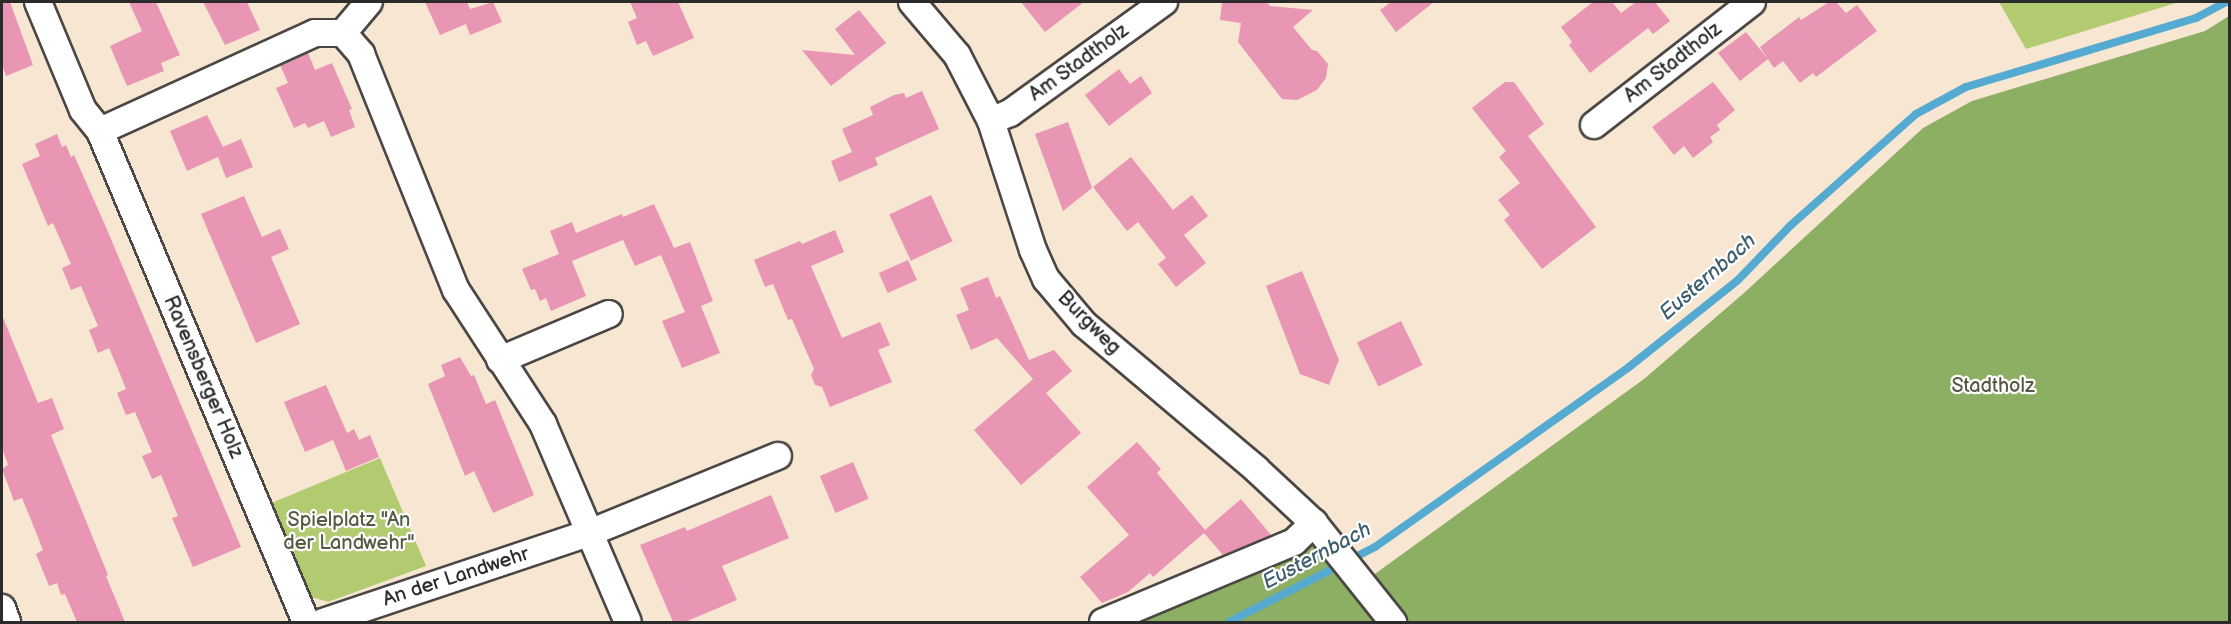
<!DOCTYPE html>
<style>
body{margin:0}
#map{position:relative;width:2231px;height:624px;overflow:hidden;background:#f7e6d2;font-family:"Balsamiq Sans",sans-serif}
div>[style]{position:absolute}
.green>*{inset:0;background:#b2cb71}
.forest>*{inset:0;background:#8daf63}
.stream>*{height:8px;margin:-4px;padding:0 4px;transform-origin:4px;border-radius:4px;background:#55aad1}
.building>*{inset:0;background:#e896b3;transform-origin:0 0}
.roads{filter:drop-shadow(2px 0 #4a4744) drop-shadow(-2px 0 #4a4744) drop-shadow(0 2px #4a4744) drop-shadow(0 -2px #4a4744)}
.minor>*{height:26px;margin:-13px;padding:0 13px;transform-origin:13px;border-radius:13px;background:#fff}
span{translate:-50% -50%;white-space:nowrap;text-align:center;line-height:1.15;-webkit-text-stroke:4.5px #fff;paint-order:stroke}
.street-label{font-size:20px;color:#2b2b2b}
.park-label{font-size:20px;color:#545b40}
.water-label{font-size:21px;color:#3c5e6d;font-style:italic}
.frame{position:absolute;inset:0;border:3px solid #2b2b2b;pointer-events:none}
</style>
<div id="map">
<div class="green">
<i style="clip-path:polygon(1999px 2px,2179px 2px,2026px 49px)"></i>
<i style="clip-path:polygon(380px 458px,426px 566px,328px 602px,309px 596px,269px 504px)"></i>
</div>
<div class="forest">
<i style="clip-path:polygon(2229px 16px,2229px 622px,1137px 622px,1313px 545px,1350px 592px,1644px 379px,1744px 293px,1923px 128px,1972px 101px,2205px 31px)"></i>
</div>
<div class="stream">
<i style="left:1229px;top:622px;width:164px;rotate:-27.2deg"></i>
<i style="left:1375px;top:547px;width:311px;rotate:-35.3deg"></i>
<i style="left:1629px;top:367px;width:139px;rotate:-38.6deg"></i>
<i style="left:1738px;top:280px;width:76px;rotate:-46.1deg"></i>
<i style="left:1791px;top:225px;width:167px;rotate:-41.6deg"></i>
<i style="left:1916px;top:114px;width:57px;rotate:-28.4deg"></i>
<i style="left:1966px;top:87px;width:240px;rotate:-16.7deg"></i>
<i style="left:2196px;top:18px;width:34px;rotate:-28deg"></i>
</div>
<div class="building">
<i style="clip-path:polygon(2px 2px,10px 2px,33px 65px,6px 76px,2px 64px)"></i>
<i style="clip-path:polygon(129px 2px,156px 2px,180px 55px,161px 63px,164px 71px,127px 86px,110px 46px,142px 31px)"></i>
<i style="clip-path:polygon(203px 2px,247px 2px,260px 30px,225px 45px)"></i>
<i style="clip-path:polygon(425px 2px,467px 2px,470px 9px,493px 2px,502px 22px,470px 35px,466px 24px,440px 35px)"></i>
<i style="clip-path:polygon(630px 2px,678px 2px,694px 38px,653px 56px,646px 41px,637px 45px,628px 22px,637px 18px)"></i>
<i style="clip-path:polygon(1021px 2px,1084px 2px,1045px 32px)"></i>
<i style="clip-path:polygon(1222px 2px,1267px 2px,1270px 6px,1313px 10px,1293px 27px,1312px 50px,1317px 51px,1328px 64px,1326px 78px,1317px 90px,1297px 100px,1282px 99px,1238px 42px,1241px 23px,1220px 20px)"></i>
<i style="clip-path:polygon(1391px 2px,1434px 2px,1396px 32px,1380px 10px)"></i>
<i style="clip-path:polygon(1593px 2px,1612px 2px,1621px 13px,1636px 2px,1655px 2px,1670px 21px,1653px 34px,1648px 28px,1590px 73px,1569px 45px,1572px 42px,1561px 27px)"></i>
<i style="clip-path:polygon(1829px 2px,1836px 2px,1846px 13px,1857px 5px,1877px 31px,1816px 77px,1813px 73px,1800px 83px,1783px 61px,1774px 68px,1768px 59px,1740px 81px,1718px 53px,1746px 32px,1767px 58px,1760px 47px,1799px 17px,1801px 20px)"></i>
<i style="clip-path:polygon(859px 10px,886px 43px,831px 86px,802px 50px,855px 55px,835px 29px)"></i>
<i style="clip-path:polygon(308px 53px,315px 70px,332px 63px,352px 109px,349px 110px,355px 127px,331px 137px,324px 121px,308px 128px,305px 123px,294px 128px,276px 88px,288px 83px,280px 65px)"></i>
<i style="clip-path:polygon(1119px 69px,1130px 84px,1141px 76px,1152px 93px,1109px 126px,1085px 95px)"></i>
<i style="clip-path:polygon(1505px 82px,1514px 82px,1544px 124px,1528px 136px,1596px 227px,1542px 269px,1504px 220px,1510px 215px,1498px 200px,1520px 183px,1499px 157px,1506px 151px,1472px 108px)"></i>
<i style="clip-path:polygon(1713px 82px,1735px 110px,1717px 125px,1720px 130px,1710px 137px,1713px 142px,1693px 158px,1684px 146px,1674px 155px,1652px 127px)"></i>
<i style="clip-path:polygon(922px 91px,939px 129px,875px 158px,878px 165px,839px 182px,831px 161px,852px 152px,842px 129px,873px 115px,870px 107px,894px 95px,904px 93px,906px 98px)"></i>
<i style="clip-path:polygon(207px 115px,223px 147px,241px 139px,253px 167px,226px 178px,218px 157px,187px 171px,170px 131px)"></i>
<i style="clip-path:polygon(1068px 122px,1092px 188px,1063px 211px,1035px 134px)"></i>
<i style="clip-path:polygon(57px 134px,62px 147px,66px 145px,71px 157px,74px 155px,105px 225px,241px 547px,193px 567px,172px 518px,178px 516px,161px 475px,152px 479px,142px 456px,152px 452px,135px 412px,126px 415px,117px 393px,126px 389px,118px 369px,109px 348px,98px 353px,89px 330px,98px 326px,81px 286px,71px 290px,62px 268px,71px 264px,53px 223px,48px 226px,22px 164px,40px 156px,35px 144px)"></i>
<i style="clip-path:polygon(1131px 157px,1173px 210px,1192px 195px,1208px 216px,1184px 235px,1206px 263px,1176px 287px,1158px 264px,1166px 258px,1138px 222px,1127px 231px,1093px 187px)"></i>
<i style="left:931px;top:195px;width:51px;height:46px;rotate:65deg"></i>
<i style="clip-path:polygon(244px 196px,262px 237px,280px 229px,289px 249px,271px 257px,300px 324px,256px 343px,201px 214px)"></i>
<i style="clip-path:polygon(654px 204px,674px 248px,690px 242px,713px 301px,701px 306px,720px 353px,682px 368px,662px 321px,685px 312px,661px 255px,635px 266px,623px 240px,572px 261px,586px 296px,551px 311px,546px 298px,540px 301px,535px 289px,531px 290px,522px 269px,559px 254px,550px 231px,572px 222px,576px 233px,622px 214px,623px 217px)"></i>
<i style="clip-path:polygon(835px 230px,844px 252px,811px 266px,842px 338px,880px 322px,890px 345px,878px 350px,892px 382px,830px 407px,822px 387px,815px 385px,811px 375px,814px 369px,792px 319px,788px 320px,773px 284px,765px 287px,754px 260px,800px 241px,802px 244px)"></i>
<i style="left:908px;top:260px;width:22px;height:32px;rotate:66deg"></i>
<i style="clip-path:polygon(1302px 271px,1339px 360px,1329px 385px,1300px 374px,1266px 286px)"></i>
<i style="clip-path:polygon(988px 277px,996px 298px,1000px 296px,1029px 360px,1054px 350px,1072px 371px,1046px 393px,1081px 433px,1021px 485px,974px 430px,1033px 379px,997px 338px,971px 350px,956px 315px,969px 310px,960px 288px)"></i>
<i style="clip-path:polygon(2px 315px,38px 403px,52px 398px,64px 429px,51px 435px,108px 575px,106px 576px,125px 622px,77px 622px,65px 594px,61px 595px,57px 583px,49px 586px,36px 554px,43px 550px,27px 510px,22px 498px,14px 501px,2px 469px,8px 465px,2px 448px)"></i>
<i style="left:1401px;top:321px;width:49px;height:49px;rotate:64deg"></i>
<i style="clip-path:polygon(460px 357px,471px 376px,474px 375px,486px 404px,495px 400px,534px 495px,493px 513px,474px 471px,465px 476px,428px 384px,445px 376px,441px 365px)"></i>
<i style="clip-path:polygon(326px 385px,347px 433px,354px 429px,359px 440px,370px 435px,379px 457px,346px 471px,333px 440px,305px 452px,284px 402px)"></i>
<i style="clip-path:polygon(1137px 442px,1161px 469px,1157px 473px,1205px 530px,1241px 499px,1271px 535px,1223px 555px,1204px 533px,1153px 577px,1150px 573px,1128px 592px,1102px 603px,1080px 577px,1129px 535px,1087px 487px)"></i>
<i style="left:853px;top:462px;width:40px;height:36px;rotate:67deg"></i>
<i style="clip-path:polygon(771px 495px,789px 538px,722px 566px,737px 600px,685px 622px,673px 622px,640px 545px,685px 527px,687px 531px)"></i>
</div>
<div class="roads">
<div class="minor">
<i style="left:38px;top:2px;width:117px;rotate:67.4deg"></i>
<i style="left:83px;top:110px;width:27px;rotate:51deg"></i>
<i style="left:100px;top:131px;width:532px;rotate:67.24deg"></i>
<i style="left:912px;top:2px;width:70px;rotate:49.7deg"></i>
<i style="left:957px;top:55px;width:74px;rotate:62.7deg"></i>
<i style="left:991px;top:121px;width:136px;rotate:72deg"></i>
<i style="left:1033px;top:250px;width:32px;rotate:66deg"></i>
<i style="left:1046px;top:279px;width:59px;rotate:49.8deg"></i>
<i style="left:1084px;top:324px;width:225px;rotate:40.1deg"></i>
<i style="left:1256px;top:469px;width:79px;rotate:43deg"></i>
<i style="left:1314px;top:523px;width:127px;rotate:51.4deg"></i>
<i style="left:343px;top:33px;width:40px;rotate:-50deg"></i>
<i style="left:991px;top:121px;width:21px;rotate:-23deg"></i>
<i style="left:1010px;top:113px;width:190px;rotate:-35.8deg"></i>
<i style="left:1594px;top:125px;width:200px;rotate:-37.9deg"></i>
<i style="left:100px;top:131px;width:236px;rotate:-24.5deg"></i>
<i style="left:315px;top:33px;width:28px"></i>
<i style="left:343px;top:33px;width:28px;rotate:49deg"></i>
<i style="left:361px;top:54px;width:254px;rotate:68.1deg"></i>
<i style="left:456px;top:290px;width:160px;rotate:57deg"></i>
<i style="left:543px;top:424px;width:215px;rotate:66.8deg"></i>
<i style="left:500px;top:360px;width:118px;rotate:-22.9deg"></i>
<i style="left:2px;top:608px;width:15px;rotate:70deg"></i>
<i style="left:323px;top:622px;width:280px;rotate:-18.5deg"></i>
<i style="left:589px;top:533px;width:204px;rotate:-22.2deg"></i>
<i style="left:1103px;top:622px;width:207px;rotate:-22.7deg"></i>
<i style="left:1294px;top:542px;width:28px;rotate:-44deg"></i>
</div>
</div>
<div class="street-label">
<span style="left:1079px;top:63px;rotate:-36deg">Am Stadtholz</span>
<span style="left:1673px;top:63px;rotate:-38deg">Am Stadtholz</span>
<span style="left:1089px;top:323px;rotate:45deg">Burgweg</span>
<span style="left:203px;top:377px;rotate:67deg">Ravensberger Holz</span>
<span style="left:456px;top:577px;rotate:-18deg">An der Landwehr</span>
</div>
<div class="park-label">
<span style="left:1993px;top:386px">Stadtholz</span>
<span style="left:349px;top:532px">Spielplatz "An<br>der Landwehr"</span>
</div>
<div class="water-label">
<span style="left:1708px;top:277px;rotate:-41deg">Eusternbach</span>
<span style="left:1317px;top:556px;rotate:-28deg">Eusternbach</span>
</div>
<div class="frame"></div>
</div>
